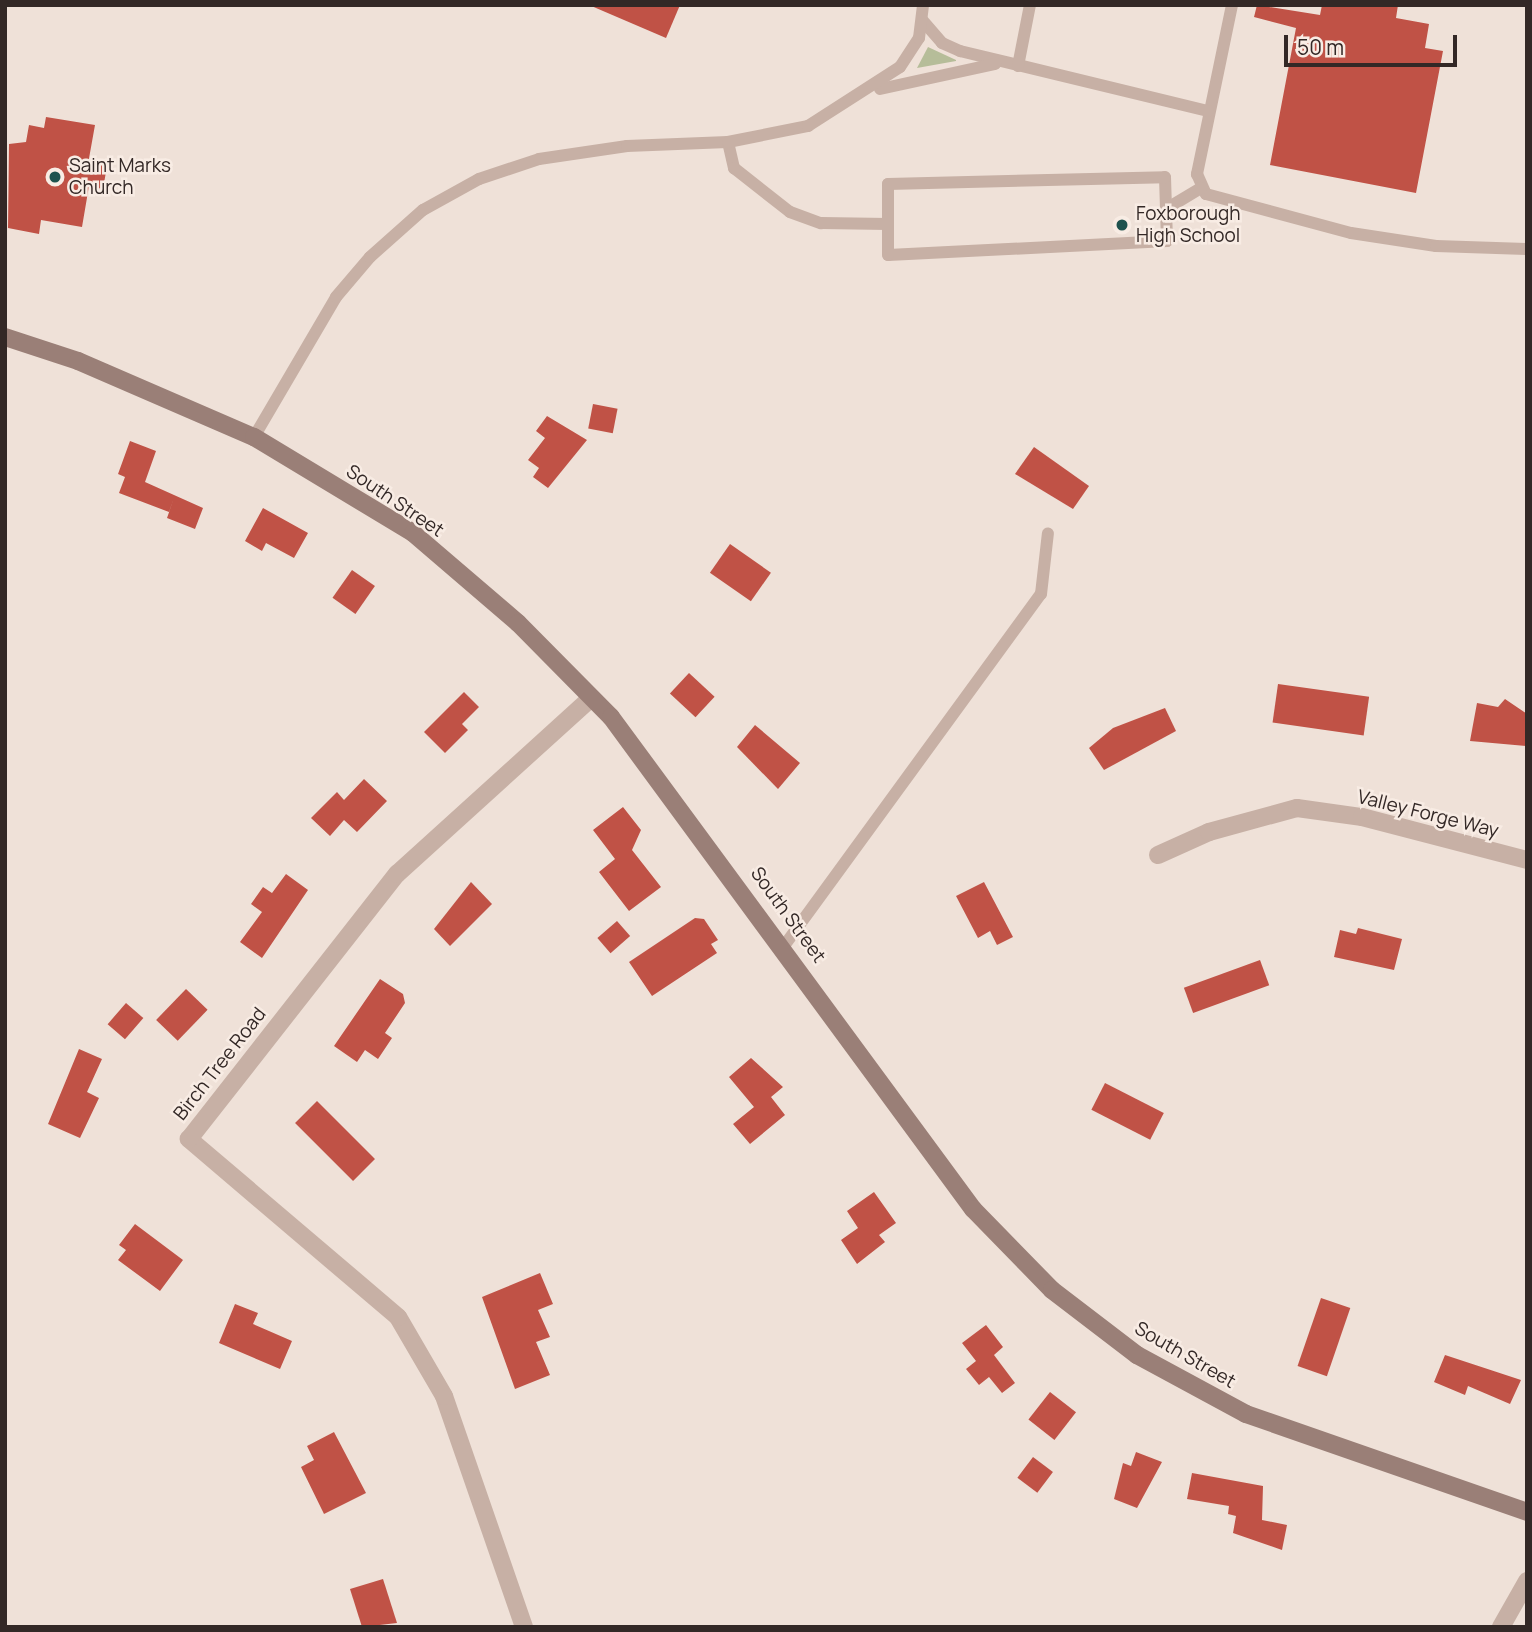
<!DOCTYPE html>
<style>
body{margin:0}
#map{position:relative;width:1532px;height:1632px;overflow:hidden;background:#efe1d8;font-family:Manrope,sans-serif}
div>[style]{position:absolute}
.green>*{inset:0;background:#b6bd99}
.building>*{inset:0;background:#c05246;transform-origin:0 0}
.lane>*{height:12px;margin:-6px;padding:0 6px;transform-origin:6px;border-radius:6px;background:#c7b0a5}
.street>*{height:18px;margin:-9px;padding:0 9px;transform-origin:9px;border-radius:9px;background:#c7b0a5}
.secondary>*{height:18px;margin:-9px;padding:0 9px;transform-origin:9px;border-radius:9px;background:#9a7f77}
.dots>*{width:19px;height:19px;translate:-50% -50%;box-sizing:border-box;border:4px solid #f8ece4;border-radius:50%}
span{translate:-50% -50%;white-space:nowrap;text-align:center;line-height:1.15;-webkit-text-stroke:5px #f8ece4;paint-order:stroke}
.poi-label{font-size:19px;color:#332826}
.left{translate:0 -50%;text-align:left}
.street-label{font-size:19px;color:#332826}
.frame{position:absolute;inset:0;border:7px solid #332826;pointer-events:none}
.scale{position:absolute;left:1284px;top:35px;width:173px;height:32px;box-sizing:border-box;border:4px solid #332826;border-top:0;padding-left:9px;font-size:21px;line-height:24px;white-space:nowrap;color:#332826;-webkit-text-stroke:5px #f8ece4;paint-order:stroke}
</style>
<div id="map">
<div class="green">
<i style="clip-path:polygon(928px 47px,956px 60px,956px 61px,917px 68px)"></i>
</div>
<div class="building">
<i style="clip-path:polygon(589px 5px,680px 5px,666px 38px)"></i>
<i style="clip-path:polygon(1257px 5px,1320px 15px,1322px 5px,1398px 5px,1396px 18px,1429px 24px,1425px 48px,1443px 51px,1416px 193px,1270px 165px,1296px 28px,1254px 17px)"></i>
<i style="clip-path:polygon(46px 117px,95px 125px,88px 164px,107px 166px,103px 189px,89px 186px,82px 227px,41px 220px,39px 234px,8px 228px,9px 144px,26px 142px,29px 125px,44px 128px)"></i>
<i style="left:593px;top:404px;width:25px;height:25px;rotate:11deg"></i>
<i style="clip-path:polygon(547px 416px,587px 440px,548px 488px,533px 477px,539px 468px,528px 460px,545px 438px,536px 431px)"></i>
<i style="clip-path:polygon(130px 441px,156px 451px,145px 482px,203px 508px,195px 529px,167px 518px,174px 498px,169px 512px,119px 493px,125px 477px,118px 474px)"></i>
<i style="clip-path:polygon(1034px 447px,1089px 486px,1073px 509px,1015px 474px)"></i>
<i style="clip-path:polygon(263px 508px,308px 533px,294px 558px,266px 543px,262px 551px,245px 541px)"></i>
<i style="left:730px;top:544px;width:50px;height:35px;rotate:35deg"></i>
<i style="left:352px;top:570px;width:28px;height:34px;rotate:35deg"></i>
<i style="left:689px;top:673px;width:35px;height:28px;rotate:43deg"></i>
<i style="left:1278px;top:684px;width:92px;height:39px;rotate:8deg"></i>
<i style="clip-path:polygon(464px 692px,479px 707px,462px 724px,468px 730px,445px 753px,424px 732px)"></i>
<i style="clip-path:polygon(1505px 699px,1527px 714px,1527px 746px,1470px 741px,1477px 703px,1498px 707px)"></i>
<i style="clip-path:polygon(1165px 708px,1176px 731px,1104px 770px,1089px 748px,1113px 728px)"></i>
<i style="clip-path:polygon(755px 725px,800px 763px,778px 789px,737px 747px)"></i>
<i style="clip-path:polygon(364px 779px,387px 801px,357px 832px,344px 820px,330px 836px,311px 818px,337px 792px,344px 800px)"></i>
<i style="clip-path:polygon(623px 807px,641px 830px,632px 850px,661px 887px,629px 911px,599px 872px,615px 859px,593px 830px)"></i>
<i style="clip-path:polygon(286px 874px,308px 890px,262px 958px,240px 942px,262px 912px,251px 904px,263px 887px,272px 893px)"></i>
<i style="clip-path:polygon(471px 882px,492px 904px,450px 946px,434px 929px)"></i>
<i style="clip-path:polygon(984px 882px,1013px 937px,997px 945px,990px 931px,978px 938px,956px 896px)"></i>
<i style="clip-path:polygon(695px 918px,704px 919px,718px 940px,711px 944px,717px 953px,652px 996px,629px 962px)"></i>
<i style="left:617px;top:921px;width:20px;height:26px;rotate:49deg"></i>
<i style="clip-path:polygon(1358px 928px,1402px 939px,1394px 970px,1334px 957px,1340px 930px,1356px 934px)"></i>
<i style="left:1260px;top:960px;width:27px;height:81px;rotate:70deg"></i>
<i style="clip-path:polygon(380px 979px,403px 994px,405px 1003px,385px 1033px,392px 1038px,378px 1059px,365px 1050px,357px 1062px,334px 1046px)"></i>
<i style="left:186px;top:989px;width:30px;height:43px;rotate:44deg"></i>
<i style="left:126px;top:1003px;width:23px;height:28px;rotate:41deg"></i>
<i style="clip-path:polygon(79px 1049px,102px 1059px,87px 1092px,99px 1098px,80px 1138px,48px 1124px)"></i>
<i style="clip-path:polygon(751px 1058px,783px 1087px,771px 1097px,785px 1115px,750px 1144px,733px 1124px,754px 1107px,729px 1077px)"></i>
<i style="left:1105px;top:1083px;width:66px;height:30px;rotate:27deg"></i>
<i style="left:317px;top:1101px;width:82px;height:31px;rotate:45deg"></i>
<i style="clip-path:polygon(874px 1192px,896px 1223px,879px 1235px,885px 1242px,857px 1264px,841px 1240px,858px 1228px,847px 1211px)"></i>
<i style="clip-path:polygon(135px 1224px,183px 1260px,160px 1291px,118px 1260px,126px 1250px,119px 1245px)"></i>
<i style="clip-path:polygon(540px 1273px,553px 1304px,538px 1310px,550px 1337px,536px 1342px,550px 1375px,515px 1389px,482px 1297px)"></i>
<i style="left:1321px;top:1298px;width:31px;height:72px;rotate:19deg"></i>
<i style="clip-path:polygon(235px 1304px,258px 1313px,253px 1324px,292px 1341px,280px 1369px,219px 1343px)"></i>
<i style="clip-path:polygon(986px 1325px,1003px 1347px,994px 1355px,1015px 1383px,1002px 1393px,989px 1377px,979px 1385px,966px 1369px,976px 1361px,962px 1343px)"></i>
<i style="clip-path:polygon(1445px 1355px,1521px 1380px,1510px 1404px,1468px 1386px,1465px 1395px,1434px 1382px)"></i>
<i style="left:1050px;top:1392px;width:33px;height:35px;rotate:38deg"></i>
<i style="clip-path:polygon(334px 1432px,366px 1493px,324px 1514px,301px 1467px,314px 1460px,307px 1446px)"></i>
<i style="clip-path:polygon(1136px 1452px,1162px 1462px,1137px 1508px,1114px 1499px,1123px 1463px,1131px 1466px)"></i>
<i style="left:1033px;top:1457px;width:25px;height:26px;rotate:37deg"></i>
<i style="clip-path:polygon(1192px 1473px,1263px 1486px,1262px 1520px,1287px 1525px,1282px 1550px,1233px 1533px,1236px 1516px,1228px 1514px,1229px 1506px,1187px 1499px)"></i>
<i style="clip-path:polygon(383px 1579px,397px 1623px,362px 1627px,350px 1589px)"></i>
</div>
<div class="lane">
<i style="left:1232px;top:5px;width:173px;rotate:101.7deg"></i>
<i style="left:1197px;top:174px;width:22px;rotate:66deg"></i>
<i style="left:1206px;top:194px;width:150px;rotate:15.1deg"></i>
<i style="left:1351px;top:233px;width:86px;rotate:8.7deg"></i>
<i style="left:1436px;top:246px;width:91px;rotate:1.9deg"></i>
<i style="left:923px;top:21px;width:29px;rotate:49deg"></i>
<i style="left:942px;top:43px;width:20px;rotate:24deg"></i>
<i style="left:960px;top:51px;width:255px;rotate:13.6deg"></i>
<i style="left:1018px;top:66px;width:62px;rotate:-78.9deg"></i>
<i style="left:880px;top:89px;width:118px;rotate:-12.3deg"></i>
<i style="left:728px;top:142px;width:27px;rotate:77deg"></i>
<i style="left:734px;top:168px;width:71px;rotate:38.2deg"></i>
<i style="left:790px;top:212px;width:33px;rotate:20deg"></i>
<i style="left:821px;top:223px;width:67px;rotate:0.9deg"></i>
<i style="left:1165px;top:177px;width:64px;rotate:88.2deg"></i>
<i style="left:1167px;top:241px;width:279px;rotate:177.1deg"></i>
<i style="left:888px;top:255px;width:71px;rotate:-90deg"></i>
<i style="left:888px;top:184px;width:277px;rotate:-1.4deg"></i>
<i style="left:1166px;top:209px;width:41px;rotate:-31deg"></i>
<i style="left:254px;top:437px;width:162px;rotate:-59.6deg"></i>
<i style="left:336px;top:297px;width:52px;rotate:-49.6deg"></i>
<i style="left:370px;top:257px;width:71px;rotate:-41.6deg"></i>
<i style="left:423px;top:210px;width:64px;rotate:-29deg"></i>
<i style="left:479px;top:179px;width:63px;rotate:-18.4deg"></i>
<i style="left:539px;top:159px;width:89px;rotate:-8.4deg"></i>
<i style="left:627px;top:146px;width:101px;rotate:-2.3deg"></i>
<i style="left:728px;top:142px;width:82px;rotate:-11.3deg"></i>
<i style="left:808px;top:126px;width:109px;rotate:-32.7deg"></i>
<i style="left:900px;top:67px;width:35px;rotate:-57deg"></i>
<i style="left:919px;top:38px;width:33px;rotate:-83deg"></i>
<i style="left:784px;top:946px;width:436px;rotate:-53.9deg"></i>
<i style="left:1041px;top:594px;width:61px;rotate:-83.5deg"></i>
</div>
<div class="street">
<i style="left:1158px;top:855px;width:56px;rotate:-24.3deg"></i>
<i style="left:1209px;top:832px;width:91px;rotate:-15.3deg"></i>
<i style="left:1297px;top:808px;width:66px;rotate:7.9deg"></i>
<i style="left:1362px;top:817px;width:171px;rotate:14.6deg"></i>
<i style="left:524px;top:1627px;width:244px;rotate:-109.1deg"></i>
<i style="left:444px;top:1396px;width:91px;rotate:-120.2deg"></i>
<i style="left:398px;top:1317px;width:275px;rotate:-139.6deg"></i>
<i style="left:189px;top:1139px;width:337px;rotate:-51.9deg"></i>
<i style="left:397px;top:874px;width:262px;rotate:-42.2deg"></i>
<i style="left:1501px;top:1627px;width:53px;rotate:-60.5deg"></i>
</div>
<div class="secondary">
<i style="left:5px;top:337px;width:77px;rotate:18.2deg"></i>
<i style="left:78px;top:361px;width:192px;rotate:23.4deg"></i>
<i style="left:254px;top:437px;width:186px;rotate:31.1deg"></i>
<i style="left:413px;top:533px;width:138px;rotate:40.6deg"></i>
<i style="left:518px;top:623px;width:132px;rotate:45.3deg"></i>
<i style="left:611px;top:717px;width:611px;rotate:53.66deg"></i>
<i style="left:973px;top:1209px;width:113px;rotate:45.7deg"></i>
<i style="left:1052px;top:1290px;width:107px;rotate:37.4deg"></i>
<i style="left:1137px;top:1355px;width:124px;rotate:28.4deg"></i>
<i style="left:1246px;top:1414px;width:298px;rotate:19.2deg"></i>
</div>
<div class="dots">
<i style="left:55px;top:177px;background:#1e524e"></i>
<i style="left:1122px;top:225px;background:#1e524e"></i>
</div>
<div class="poi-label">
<span class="left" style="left:69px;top:177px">Saint Marks<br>Church</span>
<span class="left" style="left:1136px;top:225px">Foxborough<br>High School</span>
</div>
<div class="street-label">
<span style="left:395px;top:501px;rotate:34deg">South Street</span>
<span style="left:1428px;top:814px;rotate:14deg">Valley Forge Way</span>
<span style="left:788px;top:915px;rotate:54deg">South Street</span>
<span style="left:220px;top:1064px;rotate:-52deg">Birch Tree Road</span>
<span style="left:1185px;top:1355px;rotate:30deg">South Street</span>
</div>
<div class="frame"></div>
<div class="scale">50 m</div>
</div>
